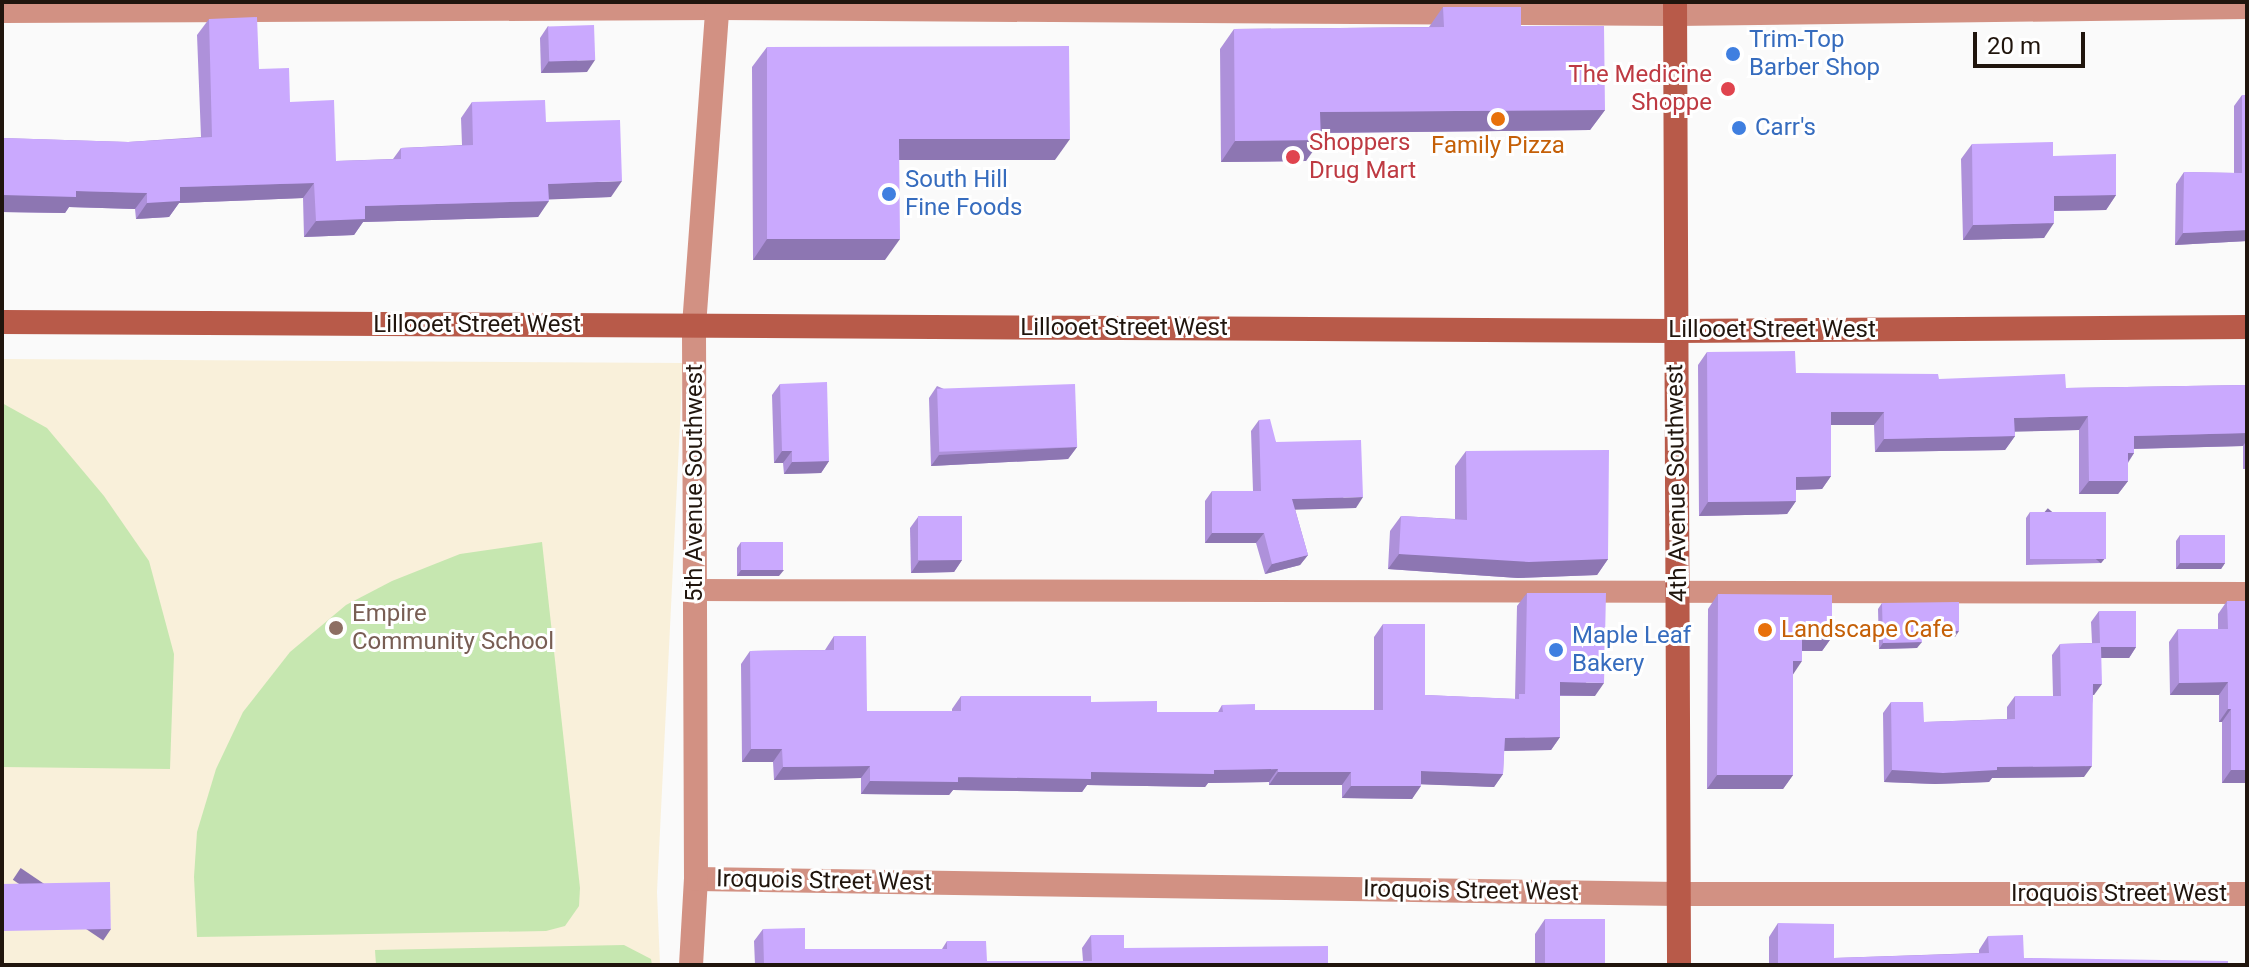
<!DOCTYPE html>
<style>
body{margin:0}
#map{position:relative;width:2249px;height:967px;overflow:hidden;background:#fafafa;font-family:Roboto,sans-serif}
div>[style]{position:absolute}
.education>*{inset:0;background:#f9f0da}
.green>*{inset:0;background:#c6e7b0}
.lane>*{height:22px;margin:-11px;padding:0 11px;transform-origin:11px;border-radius:11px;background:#d29183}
.street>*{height:24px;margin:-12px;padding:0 12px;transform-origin:12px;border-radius:12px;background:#d29183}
.secondary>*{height:24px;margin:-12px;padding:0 12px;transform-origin:12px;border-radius:12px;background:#b85a49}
.wall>*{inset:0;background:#ae91da}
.shaded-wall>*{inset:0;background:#8d76b2;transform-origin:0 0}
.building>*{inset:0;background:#caa9fe;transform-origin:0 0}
.dots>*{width:22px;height:22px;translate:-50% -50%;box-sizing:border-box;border:4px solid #fff;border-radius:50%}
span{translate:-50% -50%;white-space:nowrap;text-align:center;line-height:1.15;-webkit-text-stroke:6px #fff;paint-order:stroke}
.shop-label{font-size:24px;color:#366cbe}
.left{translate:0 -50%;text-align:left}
.health-label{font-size:24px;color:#be3a42}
.right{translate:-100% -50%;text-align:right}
.food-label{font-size:24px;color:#c56008}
.street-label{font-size:24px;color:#20150d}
.education-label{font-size:24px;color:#785e54}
.frame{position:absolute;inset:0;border:4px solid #20150d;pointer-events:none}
.scale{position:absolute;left:1973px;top:32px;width:112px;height:36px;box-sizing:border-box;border:4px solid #20150d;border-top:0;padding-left:10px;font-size:24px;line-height:28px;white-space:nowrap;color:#20150d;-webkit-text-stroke:6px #fff;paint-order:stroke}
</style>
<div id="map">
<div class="education">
<i style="clip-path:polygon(2px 359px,683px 363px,657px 892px,660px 965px,2px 965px)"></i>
</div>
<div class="green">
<i style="clip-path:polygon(2px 403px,47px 428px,104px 496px,149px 561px,174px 654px,170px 769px,2px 767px)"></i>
<i style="clip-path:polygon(542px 542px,580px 888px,579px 906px,565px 926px,546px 931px,197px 937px,194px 877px,197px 832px,216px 769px,243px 712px,290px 652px,346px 605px,392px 581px,460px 554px)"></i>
<i style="clip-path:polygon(624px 945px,651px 959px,652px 965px,376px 965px,375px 950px)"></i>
</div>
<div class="lane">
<i style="left:2px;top:12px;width:716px;rotate:-0.24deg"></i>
<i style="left:718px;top:9px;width:957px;rotate:0.36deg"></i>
<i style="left:1675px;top:15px;width:572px;rotate:-0.7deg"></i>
<i style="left:696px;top:590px;width:1551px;rotate:0.11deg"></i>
</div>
<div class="street">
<i style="left:696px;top:879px;width:982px;rotate:0.88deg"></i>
<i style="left:1678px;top:894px;width:569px"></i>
<i style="left:691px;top:965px;width:86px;rotate:-86.7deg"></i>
<i style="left:696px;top:879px;width:553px;rotate:-90.21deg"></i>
<i style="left:694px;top:326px;width:325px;rotate:-85.8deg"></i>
</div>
<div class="secondary">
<i style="left:1675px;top:2px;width:963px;rotate:89.76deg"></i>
<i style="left:2px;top:322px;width:1674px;rotate:0.31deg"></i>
<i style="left:1676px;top:331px;width:571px;rotate:-0.4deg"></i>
</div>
<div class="wall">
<i style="clip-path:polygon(1443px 7px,1521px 26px,1605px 110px,1590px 130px,1321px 133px,1306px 161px,1221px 162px,1220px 49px,1234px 29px,1429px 27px)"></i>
<i style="clip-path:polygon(209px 19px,290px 102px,336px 161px,393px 159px,401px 148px,462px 145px,461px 118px,472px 102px,546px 122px,611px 197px,549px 199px,538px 217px,363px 222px,354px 235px,304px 237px,303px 198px,179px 203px,169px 217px,136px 219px,135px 209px,69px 207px,65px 213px,2px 212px,2px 138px,128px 142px,201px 137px,197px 35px)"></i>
<i style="clip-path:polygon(548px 26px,587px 72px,541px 73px,540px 38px)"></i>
<i style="clip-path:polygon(767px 47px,1055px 160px,899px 160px,885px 260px,753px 260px,752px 67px)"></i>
<i style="clip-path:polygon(2242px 95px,2247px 241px,2175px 245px,2176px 184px,2184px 172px,2234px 173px,2234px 106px)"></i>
<i style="clip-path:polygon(1972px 144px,2053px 156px,2116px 195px,2106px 210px,2054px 211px,2044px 238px,1963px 240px,1961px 159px)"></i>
<i style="clip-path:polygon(1707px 352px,1796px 373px,1939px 379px,2066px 388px,2245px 385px,2247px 381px,2247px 469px,2243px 469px,2243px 446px,2134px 449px,2134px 453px,2128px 463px,2128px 481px,2118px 494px,2079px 494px,2079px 430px,2015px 431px,2015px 436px,2005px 450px,1875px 452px,1874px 425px,1831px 425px,1831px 476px,1822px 489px,1796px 490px,1796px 501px,1787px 514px,1699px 516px,1698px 365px)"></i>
<i style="clip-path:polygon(780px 384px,829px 461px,821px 473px,784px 474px,783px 463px,774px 463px,772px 395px)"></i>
<i style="clip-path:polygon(937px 386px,1077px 447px,1068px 459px,931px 466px,929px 398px)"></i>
<i style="clip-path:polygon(1259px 420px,1276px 442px,1356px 508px,1295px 509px,1308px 555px,1300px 565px,1265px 574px,1256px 543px,1205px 543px,1205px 501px,1212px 491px,1253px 491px,1251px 431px)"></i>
<i style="clip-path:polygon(1466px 451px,1608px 559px,1597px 575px,1518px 578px,1388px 569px,1390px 531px,1401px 516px,1455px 519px,1455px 466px)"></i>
<i style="clip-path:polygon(2030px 512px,2106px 557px,2101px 563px,2026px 565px,2026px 518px)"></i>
<i style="clip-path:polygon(918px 517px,962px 560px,954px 572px,911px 573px,910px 528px)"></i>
<i style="clip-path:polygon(2180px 535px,2225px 563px,2221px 569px,2176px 569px,2176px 541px)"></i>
<i style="clip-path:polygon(741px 542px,779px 576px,737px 576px,737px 548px)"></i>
<i style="clip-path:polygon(1527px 593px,1595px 696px,1560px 696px,1560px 737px,1551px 750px,1504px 751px,1503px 774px,1494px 787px,1421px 784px,1412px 799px,1342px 798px,1342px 785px,1269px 785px,1269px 782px,1208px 783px,1205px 787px,1087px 785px,1082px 792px,953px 790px,949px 795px,861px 794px,861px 778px,774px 780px,773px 762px,742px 762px,741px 664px,750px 651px,825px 650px,834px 636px,867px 711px,952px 711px,952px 709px,961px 696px,1091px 702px,1157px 712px,1218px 712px,1222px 705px,1255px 710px,1374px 710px,1374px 637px,1383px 624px,1425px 695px,1515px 699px,1517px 606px)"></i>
<i style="clip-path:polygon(1718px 594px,1832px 637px,1822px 651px,1802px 651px,1793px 674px,1793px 775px,1783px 789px,1707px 789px,1708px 609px)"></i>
<i style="clip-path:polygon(2227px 601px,2247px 783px,2222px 783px,2222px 722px,2219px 722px,2219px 695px,2170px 695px,2169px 642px,2178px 629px,2218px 629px,2218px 614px)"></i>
<i style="clip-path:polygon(1882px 603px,1955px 637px,1921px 637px,1917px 648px,1879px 649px,1878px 609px)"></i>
<i style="clip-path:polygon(2099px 611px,2136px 647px,2129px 658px,2101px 658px,2094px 695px,2093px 695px,2084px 777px,1992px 778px,1989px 782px,1935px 784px,1884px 782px,1883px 713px,1891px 702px,1924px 722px,2007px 719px,2007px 707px,2015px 696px,2053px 696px,2052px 655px,2060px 644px,2092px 643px,2091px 622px)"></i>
<i style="clip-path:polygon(1545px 919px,1606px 965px,1535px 965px,1535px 934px)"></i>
<i style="clip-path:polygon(1778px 923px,1834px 958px,1979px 953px,1979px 950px,1988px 936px,2024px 958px,2228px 965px,1769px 965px,1769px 937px)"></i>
<i style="clip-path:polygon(763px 929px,805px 949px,942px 949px,947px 941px,987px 961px,1083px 961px,1082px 948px,1091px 935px,1124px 948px,1328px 965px,755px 965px,754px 941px)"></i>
</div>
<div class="shaded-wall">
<i style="clip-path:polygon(595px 60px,587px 72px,541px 73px,549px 61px)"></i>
<i style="clip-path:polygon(1605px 110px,1590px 130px,1306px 133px,1320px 112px)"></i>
<i style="clip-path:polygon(899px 139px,1070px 139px,1055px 160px,885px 160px)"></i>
<i style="clip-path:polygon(1321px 140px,1306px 161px,1221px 162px,1235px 141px)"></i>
<i style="clip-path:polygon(622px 181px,611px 197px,537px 200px,548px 184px)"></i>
<i style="clip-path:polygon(314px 183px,303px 198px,179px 203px,169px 217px,136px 219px,147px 203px,180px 187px)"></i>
<i style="clip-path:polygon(76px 191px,147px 193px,135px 209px,69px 207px,65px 213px,2px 212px,2px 195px)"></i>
<i style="clip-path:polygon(2116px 195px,2106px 210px,2043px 211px,2054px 196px)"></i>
<i style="clip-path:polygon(549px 201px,538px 217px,363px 222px,354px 235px,304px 237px,316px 221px,365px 206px)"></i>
<i style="clip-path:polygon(2054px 223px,2044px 238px,1963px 240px,1973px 225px)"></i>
<i style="clip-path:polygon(2247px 230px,2247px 241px,2175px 245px,2183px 233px)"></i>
<i style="clip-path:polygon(767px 239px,900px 239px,885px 260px,753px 260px)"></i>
<i style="clip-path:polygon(1831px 412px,1884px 412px,1874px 425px,1822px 425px)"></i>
<i style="clip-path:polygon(2088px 416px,2079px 430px,2005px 432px,2014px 418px)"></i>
<i style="clip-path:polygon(2247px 433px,2247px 440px,2243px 446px,2125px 449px,2134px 436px)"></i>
<i style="clip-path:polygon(2015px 436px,2005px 450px,1875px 452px,1884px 439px)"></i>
<i style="clip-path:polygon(1077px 447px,1068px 459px,931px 466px,939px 455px)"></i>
<i style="clip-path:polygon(782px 451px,792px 451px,783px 463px,774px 463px)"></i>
<i style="clip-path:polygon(2128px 453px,2134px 453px,2125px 466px)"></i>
<i style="clip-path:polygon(829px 461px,821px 473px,784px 474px,792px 462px)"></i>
<i style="clip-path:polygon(1831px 476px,1822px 489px,1787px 490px,1796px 477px)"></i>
<i style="clip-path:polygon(2089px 481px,2128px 481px,2118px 494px,2079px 494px)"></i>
<i style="clip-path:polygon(1363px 497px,1356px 508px,1285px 510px,1292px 499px)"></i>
<i style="clip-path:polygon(1796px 501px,1787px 514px,1699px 516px,1708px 502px)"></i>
<i style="clip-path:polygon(1212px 533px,1264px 533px,1256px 543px,1205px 543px)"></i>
<i style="clip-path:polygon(1399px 554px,1608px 559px,1597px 575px,1518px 578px,1388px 569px)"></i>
<i style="clip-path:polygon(1308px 555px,1300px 565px,1265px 574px,1272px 564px)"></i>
<i style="left:2106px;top:557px;width:8px;height:76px;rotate:130deg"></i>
<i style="clip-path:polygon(962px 560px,954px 572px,911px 573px,919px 561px)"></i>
<i style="clip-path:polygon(2180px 563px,2225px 563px,2221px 569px,2176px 569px)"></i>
<i style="clip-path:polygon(741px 570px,784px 570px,779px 576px,737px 576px)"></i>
<i style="clip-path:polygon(1921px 631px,1959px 631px,1955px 637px,1917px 637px)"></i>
<i style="clip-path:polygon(1802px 637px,1832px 637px,1822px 651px,1792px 651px)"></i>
<i style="clip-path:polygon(1922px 642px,1917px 648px,1879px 649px,1883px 643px)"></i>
<i style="clip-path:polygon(2101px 647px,2136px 647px,2129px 658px,2093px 658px)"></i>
<i style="clip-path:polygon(1793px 661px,1802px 661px,1792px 676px)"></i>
<i style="clip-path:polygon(1560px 682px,1604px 683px,1595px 696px,1551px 695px)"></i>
<i style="clip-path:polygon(2228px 682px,2219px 695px,2170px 695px,2179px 683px)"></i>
<i style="clip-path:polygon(2093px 684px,2102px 684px,2094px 695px,2085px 695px)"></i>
<i style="clip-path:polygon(2228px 709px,2231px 709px,2222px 722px,2219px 722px)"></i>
<i style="clip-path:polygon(1560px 737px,1551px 750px,1496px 751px,1505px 738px)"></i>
<i style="clip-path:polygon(751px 749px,782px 749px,773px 762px,742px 762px)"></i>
<i style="clip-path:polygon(870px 766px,861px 778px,774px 780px,783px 767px)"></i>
<i style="clip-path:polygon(2092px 766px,2084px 777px,1992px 778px,1989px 782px,1935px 784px,1884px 782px,1892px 770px,1997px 767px)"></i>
<i style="clip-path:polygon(1278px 769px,1269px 782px,1208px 783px,1205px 787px,1087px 785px,1082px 792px,953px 790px,949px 795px,861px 794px,870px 781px,1091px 772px)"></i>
<i style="clip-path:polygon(2231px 770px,2247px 770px,2247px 783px,2222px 783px)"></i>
<i style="clip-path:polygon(1421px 771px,1503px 774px,1494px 787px,1412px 784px)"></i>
<i style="clip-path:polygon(1278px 772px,1351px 772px,1342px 785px,1269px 785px)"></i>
<i style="clip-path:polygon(1717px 775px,1793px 775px,1783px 789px,1707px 789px)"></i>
<i style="clip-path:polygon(1351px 786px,1421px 786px,1412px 799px,1342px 798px)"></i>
<i style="left:111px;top:929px;width:14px;height:109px;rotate:124deg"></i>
</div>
<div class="building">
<i style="clip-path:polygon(1443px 7px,1521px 7px,1521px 26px,1604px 26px,1605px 110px,1320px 112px,1321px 140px,1235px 141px,1234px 29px,1444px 27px)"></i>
<i style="clip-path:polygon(257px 17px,259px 69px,289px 68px,290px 102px,334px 100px,336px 161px,401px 159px,401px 148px,473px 145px,472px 102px,545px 100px,546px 122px,620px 120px,622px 181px,548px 184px,549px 201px,365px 206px,365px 219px,316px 221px,314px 183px,180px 187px,180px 201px,147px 203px,147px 193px,76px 191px,76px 197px,2px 195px,2px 138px,128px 142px,212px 137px,209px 19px)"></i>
<i style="left:594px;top:25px;width:35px;height:46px;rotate:88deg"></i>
<i style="clip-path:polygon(1069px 46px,1070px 139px,899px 139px,900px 239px,767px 239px,767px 47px)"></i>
<i style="clip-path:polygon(2242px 95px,2247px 95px,2247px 230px,2183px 233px,2184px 172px,2242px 173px)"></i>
<i style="clip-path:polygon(2053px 142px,2053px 156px,2116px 154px,2116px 195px,2054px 196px,2054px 223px,1973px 225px,1972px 144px)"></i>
<i style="clip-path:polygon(1795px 351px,1796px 373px,1938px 374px,1939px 379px,2065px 374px,2066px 388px,2247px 385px,2247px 433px,2134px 436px,2134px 453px,2128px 453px,2128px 481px,2089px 481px,2088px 416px,2014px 418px,2015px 436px,1884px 439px,1884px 412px,1831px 412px,1831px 476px,1796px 477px,1796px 501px,1708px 502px,1707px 352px)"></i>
<i style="clip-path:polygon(827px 382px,829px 461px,792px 462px,792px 451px,782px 451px,780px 384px)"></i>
<i style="left:1075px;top:384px;width:63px;height:138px;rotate:88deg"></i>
<i style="clip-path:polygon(1270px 419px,1276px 442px,1361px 440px,1363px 497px,1292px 499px,1308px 555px,1272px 564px,1264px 533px,1212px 533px,1212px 491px,1261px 491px,1259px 420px)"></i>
<i style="clip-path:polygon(1609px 450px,1608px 559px,1529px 562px,1399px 554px,1401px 516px,1467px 520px,1466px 451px)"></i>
<i style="left:2030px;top:512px;width:76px;height:47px"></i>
<i style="left:962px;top:516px;width:44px;height:44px;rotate:90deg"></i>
<i style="left:2180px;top:535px;width:45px;height:28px"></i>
<i style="left:741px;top:542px;width:42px;height:28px"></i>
<i style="clip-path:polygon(1527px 593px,1606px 593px,1604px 683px,1560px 682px,1560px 737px,1505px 738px,1503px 774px,1421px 771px,1421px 786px,1351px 786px,1351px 772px,1278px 772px,1278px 769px,1214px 770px,1214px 774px,1091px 772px,1091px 779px,958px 777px,958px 782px,870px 781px,870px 766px,783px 767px,782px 749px,751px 749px,750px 651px,834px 650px,834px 636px,866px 636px,867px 711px,961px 711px,961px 696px,1091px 696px,1091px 702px,1157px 701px,1157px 712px,1223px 712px,1222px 705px,1255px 704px,1255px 710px,1383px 710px,1383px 624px,1425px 624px,1425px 695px,1519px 699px,1519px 694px,1525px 694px)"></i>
<i style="clip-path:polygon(1718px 594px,1832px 595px,1832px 637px,1802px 637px,1802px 661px,1793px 661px,1793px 775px,1717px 775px)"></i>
<i style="clip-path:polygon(2227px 601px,2247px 601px,2247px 770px,2231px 770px,2231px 709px,2228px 709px,2228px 682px,2179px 683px,2178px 629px,2228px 629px)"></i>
<i style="clip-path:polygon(1959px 602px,1959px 631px,1921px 631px,1922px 642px,1883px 643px,1882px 603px)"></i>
<i style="clip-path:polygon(2099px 611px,2136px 611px,2136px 647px,2101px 647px,2102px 684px,2093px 684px,2092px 766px,1997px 767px,1997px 770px,1943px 773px,1892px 770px,1891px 702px,1923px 702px,1924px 722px,2015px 719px,2015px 696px,2061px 696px,2060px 644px,2100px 643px)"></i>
<i style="left:110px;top:882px;width:47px;height:108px;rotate:89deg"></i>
<i style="left:1545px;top:919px;width:60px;height:46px"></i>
<i style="clip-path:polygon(1778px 923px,1834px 924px,1834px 958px,1989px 953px,1988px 936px,2023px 935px,2024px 958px,2228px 961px,2228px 965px,1778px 965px)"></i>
<i style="clip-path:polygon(805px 928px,805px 949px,947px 949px,947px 941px,986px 941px,987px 961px,1092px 961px,1091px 935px,1124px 935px,1124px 948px,1328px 946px,1328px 965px,764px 965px,763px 929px)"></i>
</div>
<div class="dots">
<i style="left:1733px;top:54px;background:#3f7fe0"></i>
<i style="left:1728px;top:89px;background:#e0444e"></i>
<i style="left:1498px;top:119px;background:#e8710a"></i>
<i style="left:1739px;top:128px;background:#3f7fe0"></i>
<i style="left:1293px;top:157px;background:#e0444e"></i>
<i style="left:889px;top:194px;background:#3f7fe0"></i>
<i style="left:336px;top:628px;background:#8d6e63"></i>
<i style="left:1765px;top:630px;background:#e8710a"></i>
<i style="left:1556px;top:650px;background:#3f7fe0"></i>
</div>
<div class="shop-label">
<span class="left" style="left:1749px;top:54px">Trim-Top<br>Barber Shop</span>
<span class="left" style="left:1755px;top:128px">Carr's</span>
<span class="left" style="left:905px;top:194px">South Hill<br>Fine Foods</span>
<span class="left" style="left:1572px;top:650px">Maple Leaf<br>Bakery</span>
</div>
<div class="health-label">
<span class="right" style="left:1712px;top:89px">The Medicine<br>Shoppe</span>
<span class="left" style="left:1309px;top:157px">Shoppers<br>Drug Mart</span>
</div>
<div class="food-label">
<span style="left:1498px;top:146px">Family Pizza</span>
<span class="left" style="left:1781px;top:630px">Landscape Cafe</span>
</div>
<div class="street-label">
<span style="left:477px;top:325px">Lillooet Street West</span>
<span style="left:1124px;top:328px">Lillooet Street West</span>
<span style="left:1772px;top:330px">Lillooet Street West</span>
<span style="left:695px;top:483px;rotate:-90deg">5th Avenue Southwest</span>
<span style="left:1677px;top:483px;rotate:-91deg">4th Avenue Southwest</span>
<span style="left:824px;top:881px;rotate:1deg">Iroquois Street West</span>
<span style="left:1471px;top:891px;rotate:1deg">Iroquois Street West</span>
<span style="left:2119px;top:894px">Iroquois Street West</span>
</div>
<div class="education-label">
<span class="left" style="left:352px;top:628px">Empire<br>Community School</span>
</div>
<div class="frame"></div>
<div class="scale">20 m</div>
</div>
